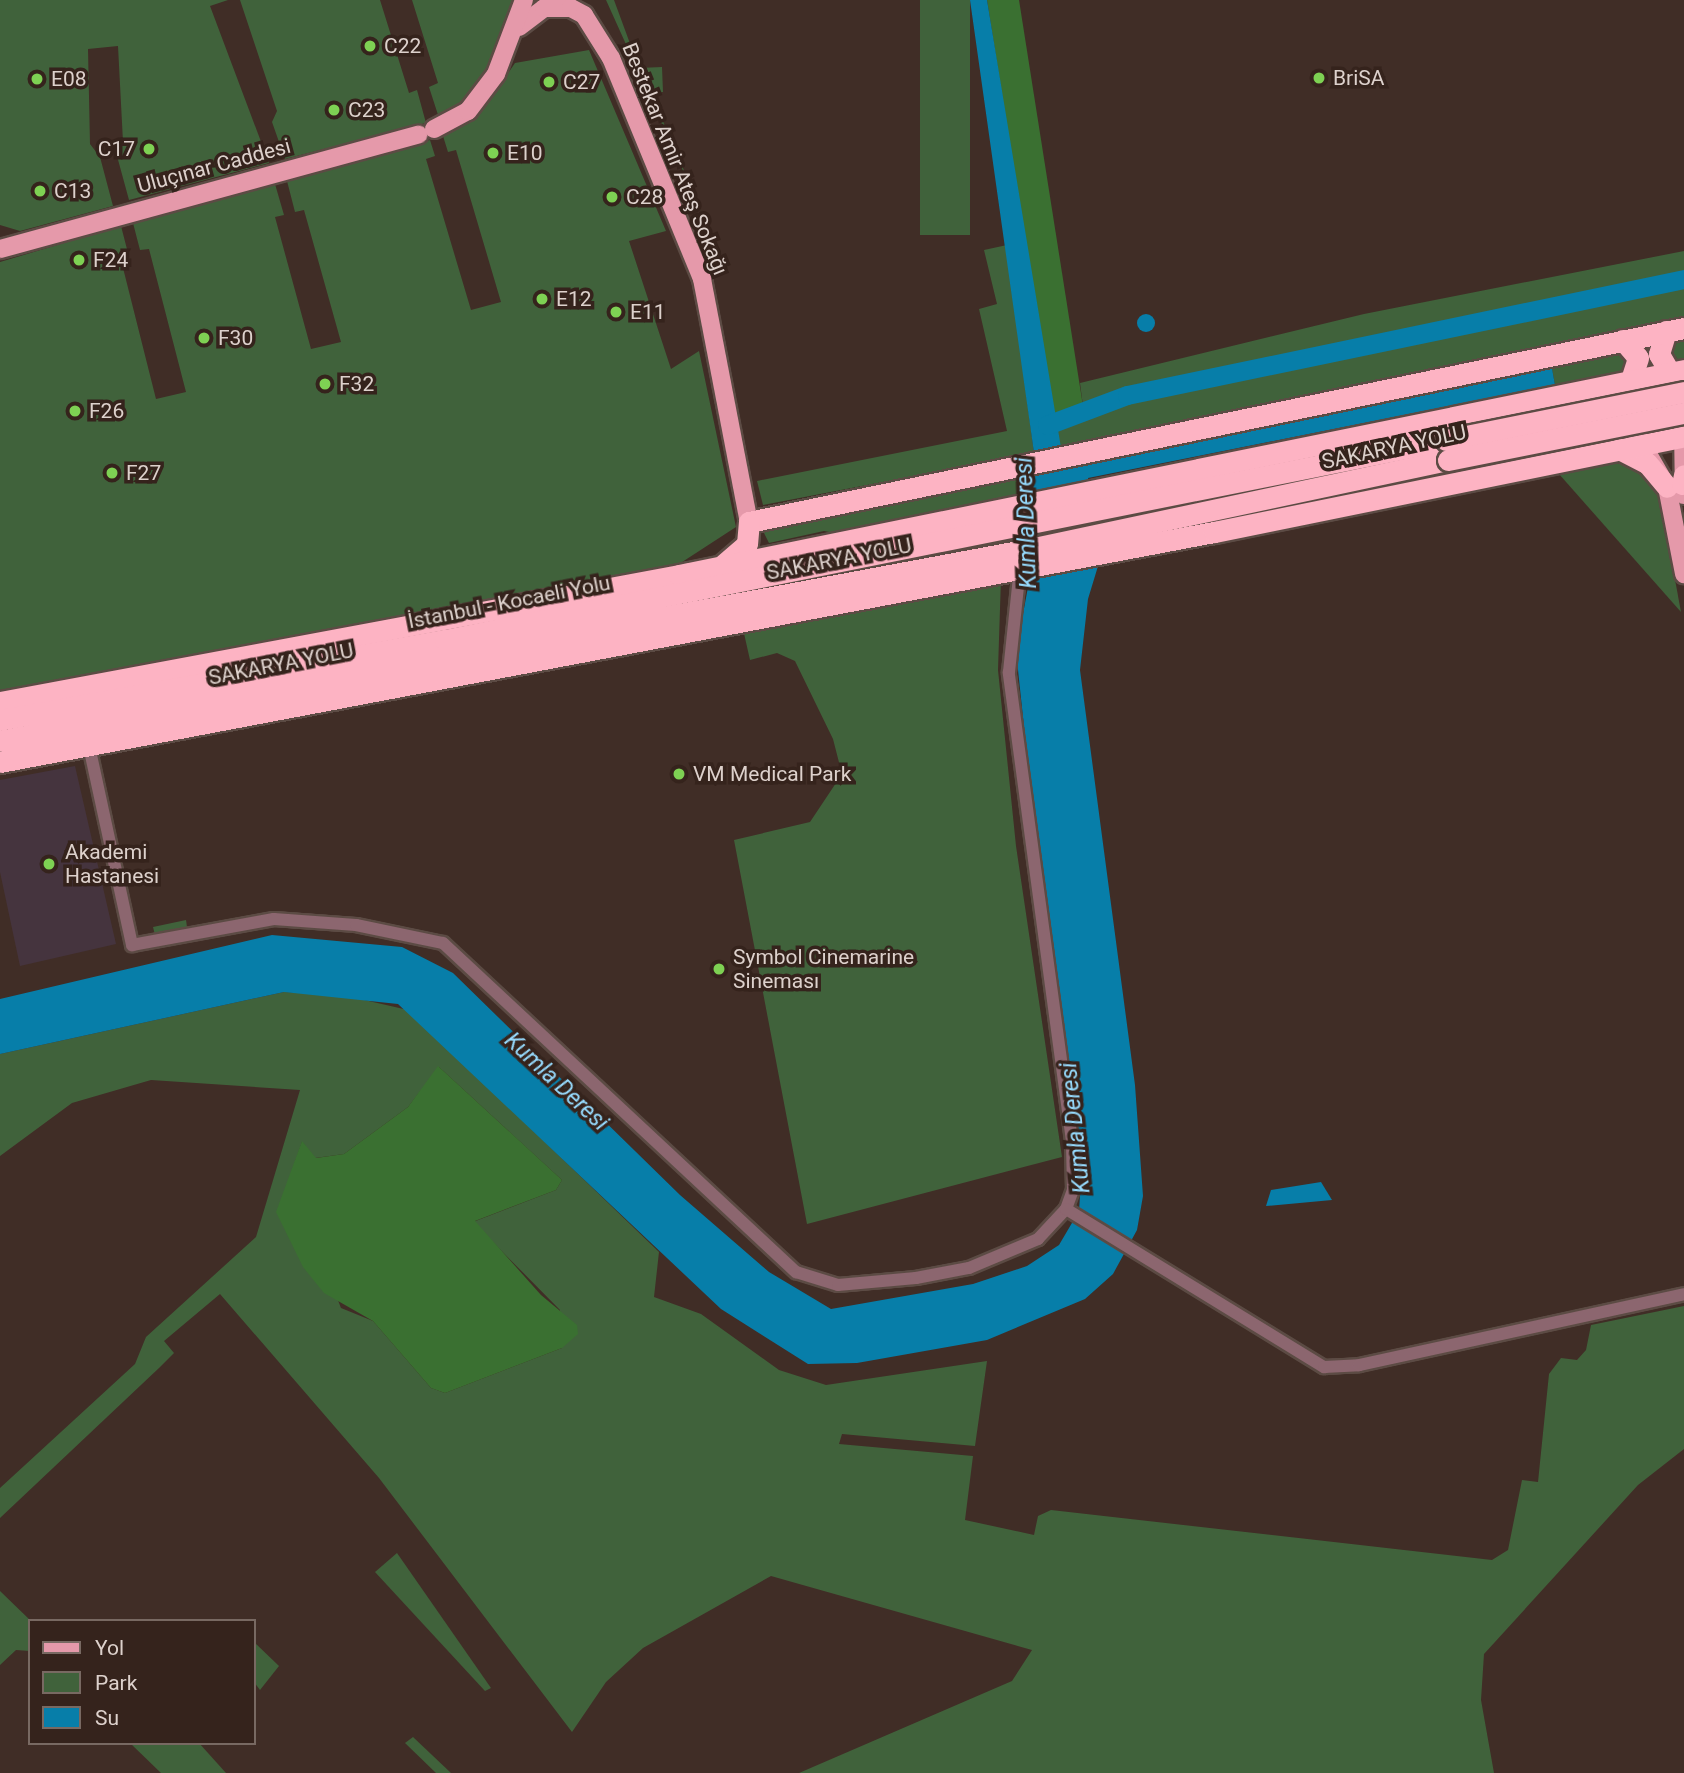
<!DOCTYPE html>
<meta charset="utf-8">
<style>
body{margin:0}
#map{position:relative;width:1684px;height:1773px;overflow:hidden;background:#402d26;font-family:Roboto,sans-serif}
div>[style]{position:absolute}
.medical>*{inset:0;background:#45343e}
.green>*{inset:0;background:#40623b;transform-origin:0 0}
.forest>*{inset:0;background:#3a7031}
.water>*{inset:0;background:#077ea9}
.round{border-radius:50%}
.river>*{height:19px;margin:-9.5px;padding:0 9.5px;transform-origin:9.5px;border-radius:9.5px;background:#077ea9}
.roads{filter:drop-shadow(2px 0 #5c4b44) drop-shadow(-2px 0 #5c4b44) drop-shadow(0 2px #5c4b44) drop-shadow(0 -2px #5c4b44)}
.street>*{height:12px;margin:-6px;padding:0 6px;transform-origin:6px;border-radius:6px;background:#8c666f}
.primary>*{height:18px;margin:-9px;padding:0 9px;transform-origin:9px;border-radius:9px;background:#e599aa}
.highway>*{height:21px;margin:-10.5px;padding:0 10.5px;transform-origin:10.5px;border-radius:10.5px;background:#fdb3c3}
.bridges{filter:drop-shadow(2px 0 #5c4b44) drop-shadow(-2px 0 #5c4b44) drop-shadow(0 2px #5c4b44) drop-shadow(0 -2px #5c4b44)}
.highway-bridge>*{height:21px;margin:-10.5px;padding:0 10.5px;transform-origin:10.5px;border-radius:10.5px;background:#fdb3c3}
.dots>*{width:19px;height:19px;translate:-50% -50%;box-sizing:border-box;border:4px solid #35231c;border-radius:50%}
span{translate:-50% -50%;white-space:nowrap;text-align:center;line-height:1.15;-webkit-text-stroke:7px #35231c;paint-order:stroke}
.poi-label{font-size:21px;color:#ddd1cc}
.left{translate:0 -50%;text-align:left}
.right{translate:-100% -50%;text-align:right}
.street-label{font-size:21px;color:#ddd1cc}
.water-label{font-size:23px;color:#97dcff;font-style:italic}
.legend{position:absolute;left:28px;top:1619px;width:228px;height:126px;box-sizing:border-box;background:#35231c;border:2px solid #786962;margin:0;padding:9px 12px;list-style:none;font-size:21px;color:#ddd1cc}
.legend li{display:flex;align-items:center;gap:14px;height:35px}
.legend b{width:35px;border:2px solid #786962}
</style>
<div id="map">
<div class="medical">
<i style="clip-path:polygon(75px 766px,116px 944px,20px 966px,0 872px,0 780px)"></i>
</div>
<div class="green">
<i style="clip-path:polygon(0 0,228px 0,210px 6px,269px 163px,129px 200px,117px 156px,123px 142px,118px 46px,88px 49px,90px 144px,100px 157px,113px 206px,20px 231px,0 225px)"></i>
<i style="clip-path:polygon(240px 0,380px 0,409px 93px,417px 90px,426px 123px,285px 159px,272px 122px,277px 111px)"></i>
<i style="clip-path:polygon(412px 0,513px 0,509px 30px,481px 85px,464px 106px,439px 118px,429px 87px,438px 83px)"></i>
<i style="clip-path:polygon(606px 0,614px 0,639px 68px,662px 67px,663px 92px,651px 93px,703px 215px)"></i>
<i style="left:920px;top:0;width:50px;height:235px"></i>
<i style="clip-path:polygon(589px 50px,666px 231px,629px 241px,671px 369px,699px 351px,736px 527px,676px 566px,229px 653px,0 690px,0 262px,121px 226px,128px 253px,120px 256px,156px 399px,186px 392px,149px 249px,140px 250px,133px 223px,275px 184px,284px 215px,275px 217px,311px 349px,341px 342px,304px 210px,295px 212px,287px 181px,430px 140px,435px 156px,426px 159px,471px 310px,501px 302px,456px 150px,448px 152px,443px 136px,484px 108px,515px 63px)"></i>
<i style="clip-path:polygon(1007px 245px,1034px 453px,763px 505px,757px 481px,1007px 431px,979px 309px,997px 304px,984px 250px)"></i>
<i style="clip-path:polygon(1684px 251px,1684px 320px,1060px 446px,1053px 417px,1083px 406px,1080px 383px,1364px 314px)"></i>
<i style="clip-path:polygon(1684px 336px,1684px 360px,1678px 360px,1670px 349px)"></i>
<i style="clip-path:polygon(1622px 350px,1629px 359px,1623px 371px,1555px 385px,1551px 364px)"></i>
<i style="clip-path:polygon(1616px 463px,1637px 467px,1659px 493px,1681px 612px,1559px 474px)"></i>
<i style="clip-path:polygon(1032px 467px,1028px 493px,840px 534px,824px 531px,769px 543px,764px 533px,776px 524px)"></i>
<i style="clip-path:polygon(1001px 578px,998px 670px,1016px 846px,1062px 1157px,807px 1224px,734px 840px,810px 822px,842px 774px,833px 739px,795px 661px,777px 653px,750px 660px,743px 629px)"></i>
<i style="clip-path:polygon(186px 920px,187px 927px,155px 935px,153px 927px)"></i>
<i style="clip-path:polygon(evenodd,284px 992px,338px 994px,408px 1010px,659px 1252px,654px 1297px,701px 1314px,779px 1370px,826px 1385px,987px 1361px,975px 1446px,842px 1434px,839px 1444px,973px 1456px,965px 1520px,1034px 1535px,1038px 1516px,1051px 1510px,1492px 1560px,1508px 1550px,1522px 1480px,1538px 1482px,1549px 1374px,1561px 1358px,1577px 1360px,1586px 1350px,1591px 1325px,1684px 1306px,1684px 1449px,1638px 1485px,1484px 1654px,1481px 1700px,1494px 1773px,799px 1773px,1012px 1681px,1032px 1650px,771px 1576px,643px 1648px,606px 1682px,572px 1732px,379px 1478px,220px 1294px,164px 1341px,174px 1353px,159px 1368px,0 1518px,0 1488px,135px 1364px,146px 1337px,256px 1237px,300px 1090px,151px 1080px,72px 1103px,0 1156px,0 1054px,284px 992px,439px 1067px,562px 1180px,556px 1190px,473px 1222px,560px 1310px,562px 1348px,445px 1393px,431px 1388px,373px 1321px,341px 1308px,290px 1176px,302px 1142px,315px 1158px,344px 1154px,408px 1107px,439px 1067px)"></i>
<i style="clip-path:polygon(397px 1553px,491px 1688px,485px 1691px,375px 1572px)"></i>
<i style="clip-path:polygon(0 1591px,31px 1621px,30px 1651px,16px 1650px,0 1665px)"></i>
<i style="clip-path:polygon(254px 1642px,279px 1666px,260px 1690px,254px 1682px)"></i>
<i style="clip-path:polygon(413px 1737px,451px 1773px,436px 1773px,405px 1743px)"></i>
<i style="clip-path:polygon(130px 1743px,199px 1743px,226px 1773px,161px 1773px)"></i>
</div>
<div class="forest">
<i style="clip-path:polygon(987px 0,1019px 0,1083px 406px,1068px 414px,1053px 417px)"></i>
<i style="clip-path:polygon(438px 1066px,562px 1180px,556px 1190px,475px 1221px,541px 1295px,577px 1325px,578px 1334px,562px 1348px,445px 1393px,431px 1388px,373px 1321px,324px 1293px,303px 1267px,276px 1212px,302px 1141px,316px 1158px,344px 1154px,408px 1107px)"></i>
</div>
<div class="water">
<i style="clip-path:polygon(970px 0,987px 0,1064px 466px,1551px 363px,1555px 385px,1088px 478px,1102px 553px,1088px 599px,1080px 670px,1135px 1085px,1143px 1196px,1137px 1230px,1113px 1274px,1085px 1299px,987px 1340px,857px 1363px,808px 1364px,721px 1309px,398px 1004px,284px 992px,0 1054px,0 999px,272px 935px,402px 947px,453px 973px,680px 1195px,769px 1272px,831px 1309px,973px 1284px,1027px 1266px,1059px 1245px,1079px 1211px,1082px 1166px,1042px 897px,1016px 651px,1032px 566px,1034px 453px)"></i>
<i class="round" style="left:1137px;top:314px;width:18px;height:18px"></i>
<i style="clip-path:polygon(1321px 1182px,1332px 1200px,1266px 1206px,1271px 1190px)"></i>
</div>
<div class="river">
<i style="left:1047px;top:425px;width:85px;rotate:-20.6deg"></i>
<i style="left:1127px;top:395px;width:569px;rotate:-11.76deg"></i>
</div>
<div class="roads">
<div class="street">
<i style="left:89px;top:746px;width:204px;rotate:77.8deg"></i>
<i style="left:132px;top:945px;width:144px;rotate:-10.4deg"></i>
<i style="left:274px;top:919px;width:82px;rotate:4.2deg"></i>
<i style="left:356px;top:925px;width:89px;rotate:11.7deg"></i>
<i style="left:443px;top:943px;width:483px;rotate:43deg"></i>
<i style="left:796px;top:1272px;width:44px;rotate:17.2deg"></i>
<i style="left:838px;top:1285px;width:78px;rotate:-5.1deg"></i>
<i style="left:916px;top:1278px;width:54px;rotate:-10.7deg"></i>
<i style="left:969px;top:1268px;width:75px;rotate:-22.8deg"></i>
<i style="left:1038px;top:1239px;width:41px;rotate:-47deg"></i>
<i style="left:1066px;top:1209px;width:20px;rotate:-70deg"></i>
<i style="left:1073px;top:1190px;width:49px;rotate:-91.2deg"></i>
<i style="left:1072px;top:1141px;width:473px;rotate:-97.7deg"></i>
<i style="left:1009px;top:672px;width:105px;rotate:-84deg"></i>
<i style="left:1066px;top:1209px;width:303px;rotate:31.5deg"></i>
<i style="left:1324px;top:1367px;width:35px;rotate:-3deg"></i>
<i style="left:1359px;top:1365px;width:333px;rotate:-12.3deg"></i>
</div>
<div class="primary">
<i style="left:519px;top:27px;width:31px;rotate:-37deg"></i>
<i style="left:544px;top:8px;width:27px"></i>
<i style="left:571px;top:8px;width:15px;rotate:28deg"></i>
<i style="left:584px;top:15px;width:51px;rotate:57.9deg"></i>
<i style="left:611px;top:58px;width:239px;rotate:67.6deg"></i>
<i style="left:702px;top:279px;width:248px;rotate:79.1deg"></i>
<i style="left:434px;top:129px;width:38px;rotate:-28deg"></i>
<i style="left:468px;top:111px;width:46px;rotate:-52.9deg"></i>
<i style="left:496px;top:74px;width:79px;rotate:-69.3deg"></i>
<i style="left:0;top:249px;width:434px;rotate:-15.3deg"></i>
<i style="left:1625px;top:414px;width:84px;rotate:60.1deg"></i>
<i style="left:1667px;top:487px;width:89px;rotate:78.9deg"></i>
<i style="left:1683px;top:426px;width:69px;rotate:89.2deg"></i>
</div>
<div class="highway">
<i style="left:1666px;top:331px;width:24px;rotate:107deg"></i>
<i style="left:1659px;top:354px;width:22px;rotate:60deg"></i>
<i style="left:1623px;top:340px;width:23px;rotate:50deg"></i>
<i style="left:1638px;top:358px;width:23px;rotate:108deg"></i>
<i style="left:1619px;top:449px;width:31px;rotate:27deg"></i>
<i style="left:1647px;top:463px;width:31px;rotate:50deg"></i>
<i style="left:1682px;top:484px;width:9px;rotate:-77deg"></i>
<i style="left:749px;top:522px;width:955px;rotate:-11.72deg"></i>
<i style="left:724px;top:564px;width:30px;rotate:-41deg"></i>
<i style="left:747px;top:544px;width:22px;rotate:-85deg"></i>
<i style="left:0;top:702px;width:691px;rotate:-10.59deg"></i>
<i style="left:679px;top:575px;width:1026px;rotate:-11.53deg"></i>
<i style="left:0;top:720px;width:452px;rotate:-10.2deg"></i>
<i style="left:445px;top:640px;width:1021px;rotate:-11.3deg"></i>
<i style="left:0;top:741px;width:1047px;rotate:-10.57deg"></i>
<i style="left:1029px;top:549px;width:428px;rotate:-12deg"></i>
<i style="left:0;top:762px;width:1236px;rotate:-10.73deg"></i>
<i style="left:1214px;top:532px;width:480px;rotate:-11.5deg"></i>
</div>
</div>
<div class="bridges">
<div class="highway-bridge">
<i style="left:1446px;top:440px;width:243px;rotate:-11.4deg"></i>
<i style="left:1448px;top:460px;width:241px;rotate:-11.3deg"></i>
</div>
</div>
<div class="dots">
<i style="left:370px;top:46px;background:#7ed153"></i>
<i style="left:1319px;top:78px;background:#7ed153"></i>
<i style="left:37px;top:79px;background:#7ed153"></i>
<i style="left:549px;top:82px;background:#7ed153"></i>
<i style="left:334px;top:110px;background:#7ed153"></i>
<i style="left:149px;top:149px;background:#7ed153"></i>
<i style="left:493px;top:153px;background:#7ed153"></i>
<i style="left:40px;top:191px;background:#7ed153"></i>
<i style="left:612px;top:197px;background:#7ed153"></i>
<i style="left:79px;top:260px;background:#7ed153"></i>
<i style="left:542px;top:299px;background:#7ed153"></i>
<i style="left:616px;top:312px;background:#7ed153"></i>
<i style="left:204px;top:338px;background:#7ed153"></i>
<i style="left:325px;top:384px;background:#7ed153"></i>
<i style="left:75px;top:411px;background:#7ed153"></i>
<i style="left:112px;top:473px;background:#7ed153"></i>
<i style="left:679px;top:774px;background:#7ed153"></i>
<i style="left:49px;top:864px;background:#7ed153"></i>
<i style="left:719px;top:969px;background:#7ed153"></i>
</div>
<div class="poi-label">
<span class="left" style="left:384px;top:46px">C22</span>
<span class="left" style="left:1333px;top:78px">BriSA</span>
<span class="left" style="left:51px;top:79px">E08</span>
<span class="left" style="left:563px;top:82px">C27</span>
<span class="left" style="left:348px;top:110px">C23</span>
<span class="right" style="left:135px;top:149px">C17</span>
<span class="left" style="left:507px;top:153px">E10</span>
<span class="left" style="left:54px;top:191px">C13</span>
<span class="left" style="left:626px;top:197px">C28</span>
<span class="left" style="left:93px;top:260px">F24</span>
<span class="left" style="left:556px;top:299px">E12</span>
<span class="left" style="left:630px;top:312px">E11</span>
<span class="left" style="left:218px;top:338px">F30</span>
<span class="left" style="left:339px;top:384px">F32</span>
<span class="left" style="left:89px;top:411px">F26</span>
<span class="left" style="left:126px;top:473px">F27</span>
<span class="left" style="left:693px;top:774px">VM Medical Park</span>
<span class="left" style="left:65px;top:864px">Akademi<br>Hastanesi</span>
<span class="left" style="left:733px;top:969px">Symbol Cinemarine<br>Sineması</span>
</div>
<div class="street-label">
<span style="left:675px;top:159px;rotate:68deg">Bestekar Amir Ateş Sokağı</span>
<span style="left:214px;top:166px;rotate:-15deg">Uluçınar Caddesi</span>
<span style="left:1394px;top:447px;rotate:-12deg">SAKARYA YOLU</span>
<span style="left:839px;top:559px;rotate:-11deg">SAKARYA YOLU</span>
<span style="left:509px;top:602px;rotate:-11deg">İstanbul - Kocaeli Yolu</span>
<span style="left:281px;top:664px;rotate:-11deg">SAKARYA YOLU</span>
</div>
<div class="water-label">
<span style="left:1027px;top:523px;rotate:-92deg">Kumla Deresi</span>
<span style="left:556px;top:1082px;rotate:43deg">Kumla Deresi</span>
<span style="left:1076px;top:1128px;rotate:-96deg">Kumla Deresi</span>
</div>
<ul class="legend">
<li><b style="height:9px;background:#e599aa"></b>Yol</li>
<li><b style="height:19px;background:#40623b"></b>Park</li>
<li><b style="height:19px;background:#077ea9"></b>Su</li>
</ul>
</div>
